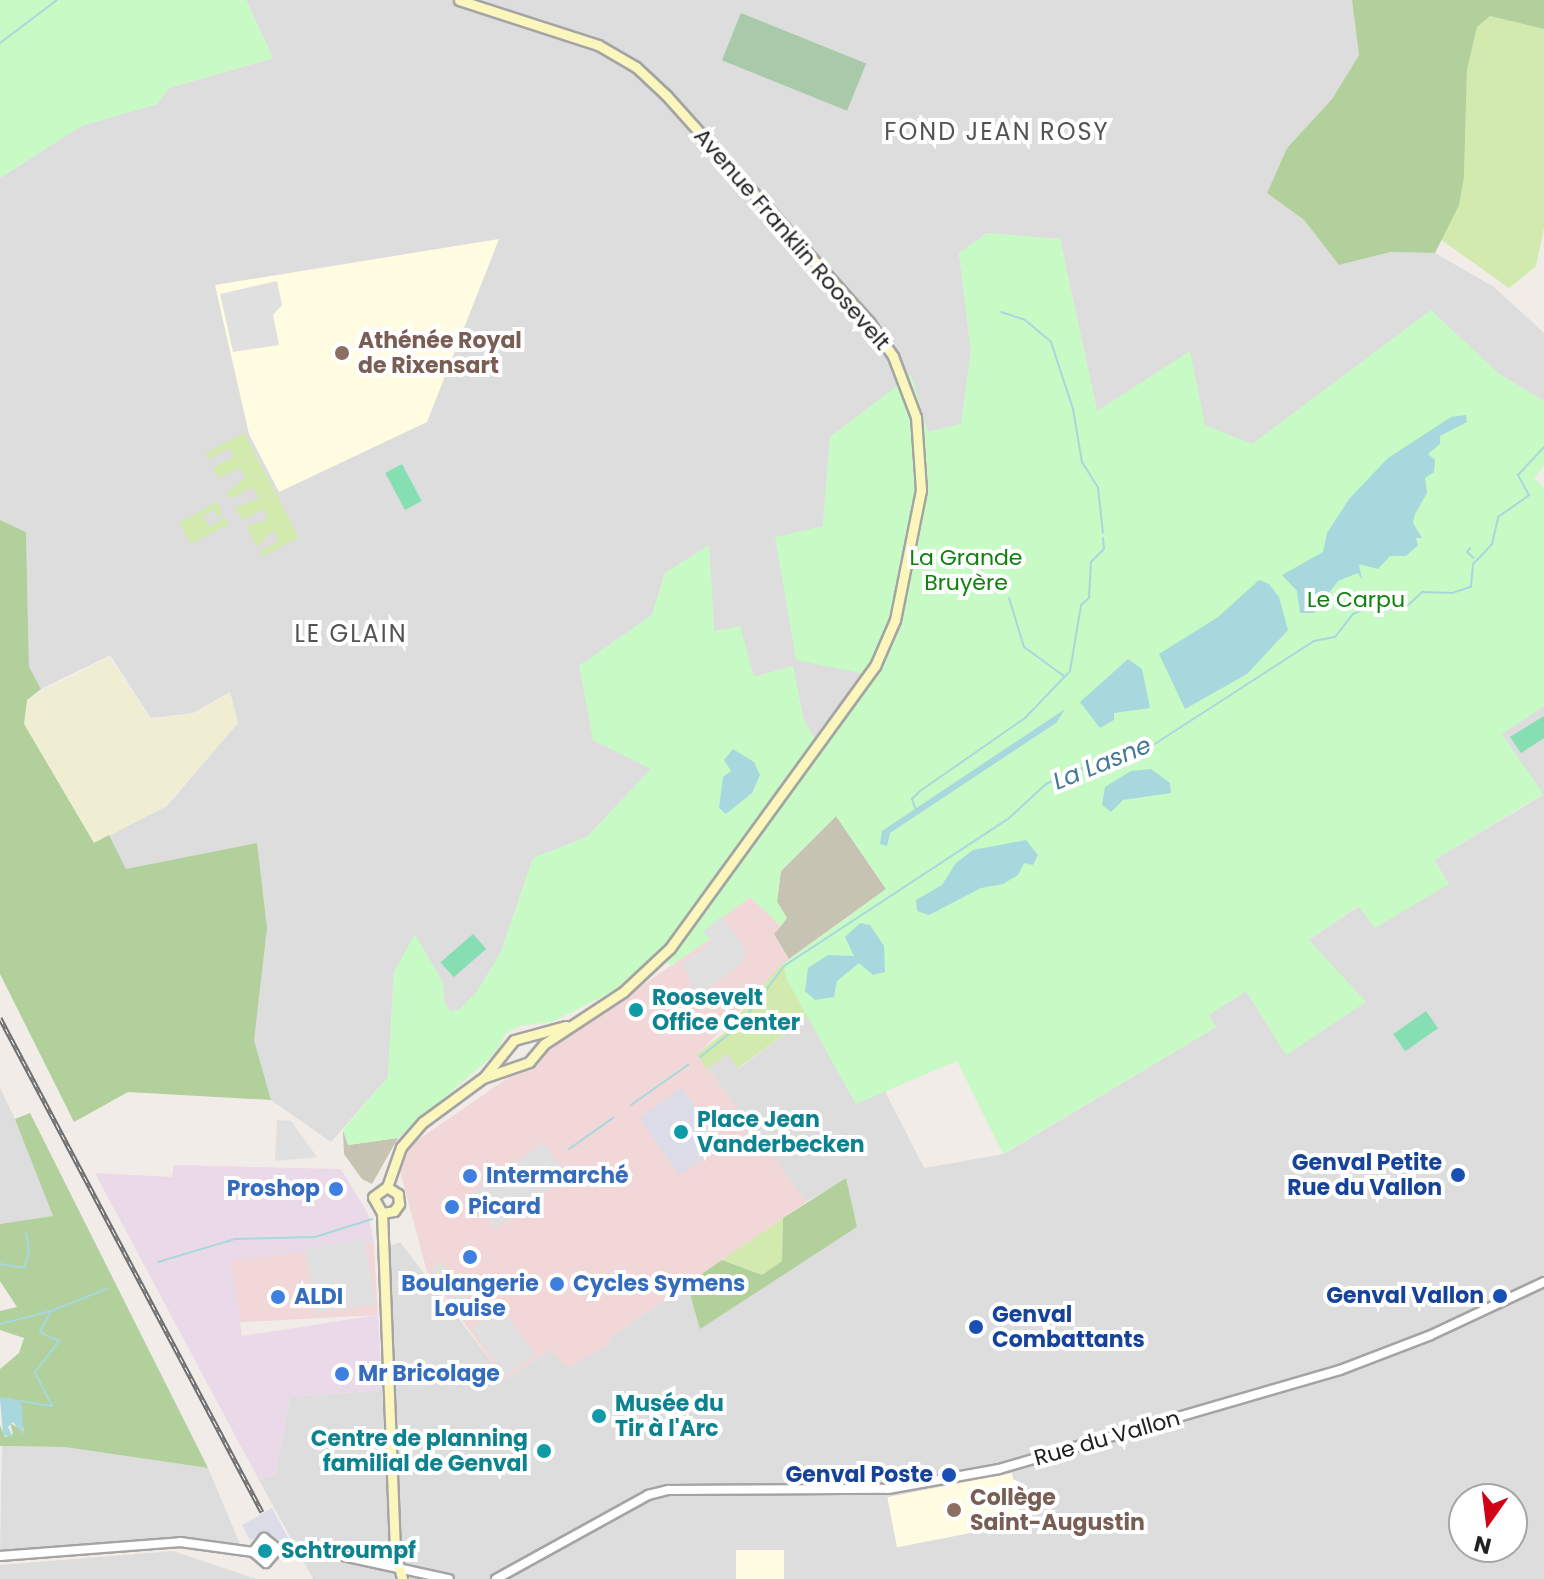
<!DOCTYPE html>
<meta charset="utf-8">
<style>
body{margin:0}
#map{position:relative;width:1544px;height:1579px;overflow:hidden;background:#f1ece7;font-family:Poppins,sans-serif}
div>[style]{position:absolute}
.residential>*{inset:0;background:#dedddd}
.commercial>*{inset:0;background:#f1d7d8;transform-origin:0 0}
.industrial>*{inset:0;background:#ead9e9}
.education>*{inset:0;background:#fffce2;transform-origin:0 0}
.construction>*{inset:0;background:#c6c3b2}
.farmland>*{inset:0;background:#efeed3}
.grass>*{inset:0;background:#d2eaad}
.forest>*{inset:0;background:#b1d09c}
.cemetery>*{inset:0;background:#a8caa9;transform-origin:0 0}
.park>*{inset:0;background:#c7fac5}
.pitch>*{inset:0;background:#85dfb3;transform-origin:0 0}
.parking>*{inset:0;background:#e0e0e0;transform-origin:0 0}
.plaza>*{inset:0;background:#dbdce7;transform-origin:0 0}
.water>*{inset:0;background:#a8d8de}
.stream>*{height:2px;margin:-1px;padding:0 1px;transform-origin:1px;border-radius:1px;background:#a8d8de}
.roads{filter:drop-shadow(2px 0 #a4a4a4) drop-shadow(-2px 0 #a4a4a4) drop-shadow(0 2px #a4a4a4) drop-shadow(0 -2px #a4a4a4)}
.tertiary>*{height:8px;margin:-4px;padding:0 4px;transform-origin:4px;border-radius:4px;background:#fff}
.secondary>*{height:9px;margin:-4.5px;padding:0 4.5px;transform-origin:4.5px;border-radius:4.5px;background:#faf6bc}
.rail>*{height:5px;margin-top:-2.5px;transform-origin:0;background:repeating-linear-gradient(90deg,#fff 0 6px,#6e6e6e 0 12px);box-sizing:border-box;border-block:2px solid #6e6e6e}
.dots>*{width:22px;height:22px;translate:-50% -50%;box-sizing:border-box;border:4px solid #fff;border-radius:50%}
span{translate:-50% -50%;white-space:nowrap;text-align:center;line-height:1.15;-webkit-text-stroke:8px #fff;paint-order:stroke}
.street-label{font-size:22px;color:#202020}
.education-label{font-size:22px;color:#785e54;font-weight:700}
.left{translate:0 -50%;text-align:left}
.park-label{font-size:22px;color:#0f810c}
.culture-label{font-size:22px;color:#0d838f;font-weight:700}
.right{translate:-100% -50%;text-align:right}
.transit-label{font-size:22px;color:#164399;font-weight:700}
.shop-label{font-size:22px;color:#366cbe;font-weight:700}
.neighbourhood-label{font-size:24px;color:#535353;letter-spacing:2px}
.water-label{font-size:24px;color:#437899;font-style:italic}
.north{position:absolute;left:1448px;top:1483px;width:80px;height:80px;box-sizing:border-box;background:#fff;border:2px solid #a6a6a6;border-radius:50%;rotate:194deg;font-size:22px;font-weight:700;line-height:32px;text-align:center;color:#202020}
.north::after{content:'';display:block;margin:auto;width:28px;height:36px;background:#d10017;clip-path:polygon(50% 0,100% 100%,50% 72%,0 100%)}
</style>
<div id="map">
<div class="residential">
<i style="clip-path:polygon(246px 0,1352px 0,1359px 55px,1332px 99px,1287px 148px,1267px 193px,1304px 220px,1339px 265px,1391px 252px,1435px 253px,1494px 287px,1544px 333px,1544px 401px,1499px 374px,1431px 311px,1252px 445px,1205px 425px,1097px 411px,1060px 239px,987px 233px,959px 253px,971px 352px,961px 424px,928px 432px,911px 376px,830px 437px,823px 526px,870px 675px,819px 747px,803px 718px,793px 666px,754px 677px,714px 631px,709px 546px,665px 573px,652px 615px,579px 666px,652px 768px,587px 837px,533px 858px,501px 952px,477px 992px,459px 1010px,450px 1011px,444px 1002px,443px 983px,415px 935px,394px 972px,388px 1077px,331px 1142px,271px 1100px,254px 1040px,256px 1003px,125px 869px,109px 835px,167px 806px,238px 723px,230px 692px,193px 713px,151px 718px,110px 655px,41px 689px,29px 668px,26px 532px,0 520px,0 178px,81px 126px,157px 104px,169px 88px,273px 58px)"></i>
<i style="clip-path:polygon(evenodd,1544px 706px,1544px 1579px,410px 1579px,400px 1544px,388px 1247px,400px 1242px,505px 1379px,550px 1350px,611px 1337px,687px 1284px,700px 1328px,857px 1227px,846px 1179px,806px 1202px,707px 1069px,727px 1054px,739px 1068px,808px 1017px,856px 1104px,885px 1091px,924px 1168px,1004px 1154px,1216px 1027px,1208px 1015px,1246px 991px,1286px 1054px,1309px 940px,1359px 906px,1449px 884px,1434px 860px,1543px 795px,1501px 733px,1544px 706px,1464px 1499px,1512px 1499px,1512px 1547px,1464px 1547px,1464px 1499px)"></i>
<i style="clip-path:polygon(0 1088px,29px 1148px,53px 1217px,0 1224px)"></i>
<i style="clip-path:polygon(382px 1390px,395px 1579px,313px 1579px,259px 1480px,275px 1476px,290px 1397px)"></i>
<i style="clip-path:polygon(2px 1446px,65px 1447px,208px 1468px,241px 1546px,183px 1539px,0 1554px)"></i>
<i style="clip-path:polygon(173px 1551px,256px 1579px,0 1579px,0 1565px)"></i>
</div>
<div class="commercial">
<i style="clip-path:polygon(750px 897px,781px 926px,774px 934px,789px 959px,698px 1054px,806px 1202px,611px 1337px,607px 1346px,568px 1368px,550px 1350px,505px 1379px,427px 1272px,400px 1171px,406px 1148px,710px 939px,703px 931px)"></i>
<i style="left:374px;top:1243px;width:72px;height:144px;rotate:87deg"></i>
</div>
<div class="industrial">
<i style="clip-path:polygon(174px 1165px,341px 1169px,368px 1214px,374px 1243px,231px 1261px,242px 1336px,378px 1315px,382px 1390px,290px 1397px,275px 1476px,259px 1480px,95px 1173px,172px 1177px)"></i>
</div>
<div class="education">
<i style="clip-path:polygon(499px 239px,427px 422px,279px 492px,249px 434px,215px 285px)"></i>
<i style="left:1012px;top:1473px;width:51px;height:127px;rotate:79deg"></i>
<i style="left:736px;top:1550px;width:48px;height:29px"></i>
</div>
<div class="construction">
<i style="clip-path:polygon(836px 816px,886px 889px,789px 959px,774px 934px,781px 926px,777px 901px,781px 871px)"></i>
<i style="clip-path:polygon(343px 1130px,348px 1145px,398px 1138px,372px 1184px,362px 1179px,344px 1154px)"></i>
</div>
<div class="farmland">
<i style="clip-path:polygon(109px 657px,151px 719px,194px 714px,230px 693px,238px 723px,164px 807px,94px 844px,24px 724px,27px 699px)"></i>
</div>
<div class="grass">
<i style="clip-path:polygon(1490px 16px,1544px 29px,1544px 228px,1536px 266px,1509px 288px,1440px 239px,1459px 205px,1464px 177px,1467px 70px,1477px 27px)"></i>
<i style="clip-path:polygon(244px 433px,299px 537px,262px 557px,259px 552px,279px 541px,273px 530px,257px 547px,246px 526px,268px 520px,263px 509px,242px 520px,235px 508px,259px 498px,252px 487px,230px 499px,227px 493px,245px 478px,240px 468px,219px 478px,213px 467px,234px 457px,229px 448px,209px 459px,205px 453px)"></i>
<i style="clip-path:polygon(217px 502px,222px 512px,218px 517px,213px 510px,203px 516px,209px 527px,225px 518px,229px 524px,191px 544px,179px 523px)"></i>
<i style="clip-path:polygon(782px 963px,808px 1017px,738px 1068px,727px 1054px,707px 1069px,697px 1054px,724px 1033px)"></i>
<i style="clip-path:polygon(783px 1218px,782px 1261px,762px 1275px,722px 1260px)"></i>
</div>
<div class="forest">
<i style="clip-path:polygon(1352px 0,1544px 0,1544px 29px,1490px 16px,1477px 27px,1467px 70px,1464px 177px,1459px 205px,1435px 253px,1391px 252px,1339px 265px,1304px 220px,1267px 193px,1287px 148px,1332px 99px,1359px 55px)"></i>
<i style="clip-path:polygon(0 520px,26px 532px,29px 667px,41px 689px,27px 700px,24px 724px,94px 843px,109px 835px,126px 869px,257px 843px,267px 928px,254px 1040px,271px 1100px,128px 1092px,74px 1122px,0 974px)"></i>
<i style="clip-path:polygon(30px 1113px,208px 1468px,65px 1447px,0 1446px,0 1425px,5px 1437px,13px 1434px,10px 1423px,24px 1431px,14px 1399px,0 1398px,0 1369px,19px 1353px,24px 1338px,0 1330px,0 1311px,17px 1307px,0 1281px,0 1224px,53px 1216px,15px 1119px)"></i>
<i style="clip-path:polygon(846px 1178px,857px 1227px,700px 1329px,687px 1284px,722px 1260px,762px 1275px,782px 1261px,783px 1218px)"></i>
</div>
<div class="cemetery">
<i style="left:741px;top:13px;width:135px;height:51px;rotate:22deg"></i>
</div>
<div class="park">
<i style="clip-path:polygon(0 0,246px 0,273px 58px,169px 88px,157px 104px,81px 126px,0 178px)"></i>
<i style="clip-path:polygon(987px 233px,1060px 239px,1097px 411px,1190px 351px,1205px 425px,1252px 444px,1431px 310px,1499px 374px,1544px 401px,1544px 466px,1534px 478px,1544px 488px,1544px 706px,1502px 734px,1543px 794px,1434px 860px,1449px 884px,1375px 928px,1358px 906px,1309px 940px,1366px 1002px,1286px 1055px,1246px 991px,1209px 1015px,1216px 1027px,1003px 1154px,957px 1061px,856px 1104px,787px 980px,783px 964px,886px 889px,836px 816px,781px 871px,777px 901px,787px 918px,781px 926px,750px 897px,704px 931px,711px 939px,671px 965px,655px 955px,612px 992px,552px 1022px,519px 1026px,505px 1034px,496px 1053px,398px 1138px,348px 1145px,343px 1130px,388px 1077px,394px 972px,415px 934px,443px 983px,444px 1002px,450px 1011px,459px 1010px,477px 992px,501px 952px,533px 858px,587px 837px,651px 769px,593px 740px,579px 666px,652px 615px,665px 573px,709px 545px,714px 631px,740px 626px,754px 677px,793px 666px,803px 718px,819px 747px,870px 675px,796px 660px,775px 537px,823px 526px,830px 437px,911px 375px,928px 432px,961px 424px,971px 352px,959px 253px)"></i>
</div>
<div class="pitch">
<i style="left:402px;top:464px;width:42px;height:19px;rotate:62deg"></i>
<i style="clip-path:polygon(1544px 716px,1544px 738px,1521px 753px,1510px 737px)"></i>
<i style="left:473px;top:934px;width:20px;height:43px;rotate:49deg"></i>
<i style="left:1426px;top:1011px;width:21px;height:40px;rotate:55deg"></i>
</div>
<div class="parking">
<i style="clip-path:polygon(277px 281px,282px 305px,273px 315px,279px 345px,233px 352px,220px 294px)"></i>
<i style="clip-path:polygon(722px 916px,746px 950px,743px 962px,692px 1000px,684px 990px,692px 985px,682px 963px,713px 942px,703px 931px)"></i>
<i style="clip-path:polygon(277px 1120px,291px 1121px,317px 1157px,275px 1161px)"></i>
<i style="clip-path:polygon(543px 1142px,568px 1176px,495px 1229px,470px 1195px,503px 1171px,506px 1175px,514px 1169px,511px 1165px)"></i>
<i style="left:365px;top:1239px;width:66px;height:61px;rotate:81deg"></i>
<i style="left:441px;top:1262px;width:54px;height:13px;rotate:53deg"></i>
<i style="left:502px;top:1307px;width:58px;height:37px;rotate:55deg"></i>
</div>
<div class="plaza">
<i style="left:682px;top:1088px;width:70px;height:52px;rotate:55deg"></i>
<i style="clip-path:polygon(272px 1508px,292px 1545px,266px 1534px,250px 1540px,242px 1525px)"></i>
</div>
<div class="water">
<i style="clip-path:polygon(1466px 415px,1467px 422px,1440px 436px,1440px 444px,1428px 454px,1435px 460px,1434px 472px,1425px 478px,1427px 493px,1415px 514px,1413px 523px,1422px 538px,1416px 538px,1418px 545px,1406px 556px,1390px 556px,1378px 569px,1359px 564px,1362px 580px,1358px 573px,1338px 581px,1314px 613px,1300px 613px,1297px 591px,1282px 575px,1323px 552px,1327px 533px,1349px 499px,1388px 458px,1451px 417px)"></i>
<i style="clip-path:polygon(1259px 580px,1269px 584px,1279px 597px,1288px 630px,1247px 674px,1185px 709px,1159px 654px,1218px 617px)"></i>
<i style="clip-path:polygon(1128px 659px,1142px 669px,1150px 708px,1114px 713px,1114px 720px,1100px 728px,1080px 702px)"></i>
<i style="clip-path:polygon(1065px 709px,1056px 723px,890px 833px,887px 846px,880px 844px,882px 831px)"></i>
<i style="clip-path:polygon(733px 749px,754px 762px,760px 775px,752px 793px,726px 814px,719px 808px,723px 777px,731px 771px,724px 760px)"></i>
<i style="clip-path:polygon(1151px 769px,1170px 783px,1171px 793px,1123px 800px,1111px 812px,1102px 805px,1105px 787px,1131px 771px)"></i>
<i style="clip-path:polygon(1026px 840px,1038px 855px,1033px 865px,1024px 863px,1018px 875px,1003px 884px,981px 888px,929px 915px,917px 911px,916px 900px,942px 885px,956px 863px,973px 850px)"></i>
<i style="clip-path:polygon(860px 923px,870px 925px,884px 946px,885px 972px,873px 975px,859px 963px,837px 981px,834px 997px,815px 1000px,805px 991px,808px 968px,828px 955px,854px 956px,845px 937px)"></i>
<i style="clip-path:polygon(0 1398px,14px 1399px,22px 1405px,23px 1435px,13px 1422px,8px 1427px,13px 1437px,3px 1435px)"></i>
</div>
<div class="stream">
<i style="left:0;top:43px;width:71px;rotate:-37deg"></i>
<i style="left:1001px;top:312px;width:25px;rotate:18deg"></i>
<i style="left:1025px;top:320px;width:34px;rotate:40deg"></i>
<i style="left:1051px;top:342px;width:71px;rotate:71.8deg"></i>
<i style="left:1073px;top:409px;width:54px;rotate:80.4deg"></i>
<i style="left:1082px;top:462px;width:31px;rotate:58deg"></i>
<i style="left:1098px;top:488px;width:45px;rotate:83.7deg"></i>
<i style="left:1470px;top:548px;width:5px;rotate:127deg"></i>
<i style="left:1467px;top:552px;width:9px;rotate:41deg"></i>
<i style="left:1009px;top:598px;width:51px;rotate:73deg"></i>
<i style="left:1024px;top:647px;width:49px;rotate:35.9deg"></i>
<i style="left:916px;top:810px;width:12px;rotate:-110deg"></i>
<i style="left:912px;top:799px;width:11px;rotate:-45deg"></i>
<i style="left:920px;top:791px;width:128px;rotate:-34.8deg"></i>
<i style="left:1025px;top:718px;width:65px;rotate:-46.2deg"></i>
<i style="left:1070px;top:671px;width:67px;rotate:-80.5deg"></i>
<i style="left:1081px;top:605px;width:11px;rotate:-41deg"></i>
<i style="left:1089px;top:598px;width:36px;rotate:-87deg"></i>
<i style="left:1091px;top:562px;width:18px;rotate:-45deg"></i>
<i style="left:1104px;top:549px;width:11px;rotate:-95deg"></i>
<i style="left:700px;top:1057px;width:50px;rotate:-38.5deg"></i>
<i style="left:739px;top:1026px;width:75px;rotate:-53.1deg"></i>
<i style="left:784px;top:966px;width:268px;rotate:-33.3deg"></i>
<i style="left:1008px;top:819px;width:52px;rotate:-42.6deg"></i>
<i style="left:1046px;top:784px;width:70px;rotate:-23.6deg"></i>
<i style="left:1110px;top:756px;width:41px;rotate:-12.7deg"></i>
<i style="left:1150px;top:747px;width:195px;rotate:-32.9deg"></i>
<i style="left:1314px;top:641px;width:21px;rotate:-11deg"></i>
<i style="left:1335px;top:637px;width:29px;rotate:-52deg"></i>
<i style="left:1353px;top:614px;width:14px;rotate:-25deg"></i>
<i style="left:1366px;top:608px;width:38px;rotate:2deg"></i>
<i style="left:1404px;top:609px;width:25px;rotate:-43deg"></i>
<i style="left:1422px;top:592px;width:30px;rotate:2deg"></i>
<i style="left:1452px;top:593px;width:20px;rotate:-18deg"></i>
<i style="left:1471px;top:587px;width:23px;rotate:-85deg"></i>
<i style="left:1473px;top:564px;width:28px;rotate:-46deg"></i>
<i style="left:1492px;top:544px;width:28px;rotate:-77deg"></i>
<i style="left:1498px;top:517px;width:38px;rotate:-35deg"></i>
<i style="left:1529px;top:495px;width:23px;rotate:-119deg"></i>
<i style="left:1518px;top:475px;width:38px;rotate:-47deg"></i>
<i style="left:631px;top:1105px;width:70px;rotate:-35.1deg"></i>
<i style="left:569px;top:1149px;width:54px;rotate:-35.2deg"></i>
<i style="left:158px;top:1262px;width:80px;rotate:-16.6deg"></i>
<i style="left:235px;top:1239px;width:80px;rotate:-1.4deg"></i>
<i style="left:315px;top:1237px;width:60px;rotate:-17.5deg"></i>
<i style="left:0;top:1264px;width:24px;rotate:9deg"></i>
<i style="left:24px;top:1268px;width:16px;rotate:-72deg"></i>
<i style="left:29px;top:1253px;width:21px;rotate:-98deg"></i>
<i style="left:0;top:1324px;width:53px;rotate:-14.3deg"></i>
<i style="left:51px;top:1311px;width:62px;rotate:-21.6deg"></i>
<i style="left:0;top:1398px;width:53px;rotate:8.7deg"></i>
<i style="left:52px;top:1406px;width:38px;rotate:-117deg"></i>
<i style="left:35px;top:1372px;width:39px;rotate:-52deg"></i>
<i style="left:59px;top:1341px;width:21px;rotate:-155deg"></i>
<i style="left:40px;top:1332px;width:24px;rotate:-62deg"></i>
</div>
<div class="roads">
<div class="tertiary">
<i style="left:278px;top:1549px;width:33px"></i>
<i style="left:311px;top:1549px;width:141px;rotate:12.3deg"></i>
<i style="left:253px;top:1552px;width:18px;rotate:-52deg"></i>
<i style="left:264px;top:1538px;width:18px;rotate:38deg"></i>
<i style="left:253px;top:1552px;width:17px;rotate:40deg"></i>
<i style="left:266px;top:1563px;width:18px;rotate:-49deg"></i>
<i style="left:0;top:1556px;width:181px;rotate:-4.4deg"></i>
<i style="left:180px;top:1542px;width:74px;rotate:7.8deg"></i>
<i style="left:496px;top:1579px;width:174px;rotate:-28.9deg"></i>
<i style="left:648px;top:1495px;width:21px;rotate:-14deg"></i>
<i style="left:668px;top:1490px;width:220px;rotate:-0.3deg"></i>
<i style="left:888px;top:1489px;width:113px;rotate:-10.2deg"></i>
<i style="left:999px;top:1469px;width:355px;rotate:-16.2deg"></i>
<i style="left:1340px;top:1370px;width:97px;rotate:-21deg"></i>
<i style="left:1431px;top:1335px;width:125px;rotate:-25.1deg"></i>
</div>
<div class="secondary">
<i style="left:485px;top:1076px;width:46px;rotate:-51.1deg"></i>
<i style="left:514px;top:1040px;width:54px;rotate:-15.1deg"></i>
<i style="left:387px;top:1187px;width:42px;rotate:-70.7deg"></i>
<i style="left:401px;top:1147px;width:33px;rotate:-49deg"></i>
<i style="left:423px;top:1122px;width:74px;rotate:-36.3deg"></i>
<i style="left:483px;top:1078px;width:49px;rotate:-19.2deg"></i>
<i style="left:529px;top:1062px;width:23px;rotate:-50deg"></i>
<i style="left:544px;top:1044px;width:95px;rotate:-33.4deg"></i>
<i style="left:623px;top:992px;width:64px;rotate:-43.1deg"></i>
<i style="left:670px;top:948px;width:349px;rotate:-54deg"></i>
<i style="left:875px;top:666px;width:50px;rotate:-66.5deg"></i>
<i style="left:895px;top:620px;width:133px;rotate:-78.7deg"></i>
<i style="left:921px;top:490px;width:73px;rotate:-93.9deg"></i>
<i style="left:916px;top:417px;width:65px;rotate:-110.7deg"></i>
<i style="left:893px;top:356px;width:42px;rotate:-125.2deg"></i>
<i style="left:869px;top:322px;width:303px;rotate:-131.8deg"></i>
<i style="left:667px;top:96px;width:42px;rotate:-136.9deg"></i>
<i style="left:636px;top:67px;width:44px;rotate:-149.9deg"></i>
<i style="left:598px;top:45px;width:146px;rotate:-162.1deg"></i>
<i style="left:382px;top:1213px;width:339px;rotate:87.8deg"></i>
<i style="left:395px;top:1552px;width:28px;rotate:75deg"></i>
<i style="left:382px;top:1213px;width:12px;rotate:-9deg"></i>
<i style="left:394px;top:1211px;width:9px;rotate:-54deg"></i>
<i style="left:399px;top:1204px;width:10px;rotate:-96deg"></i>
<i style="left:398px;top:1194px;width:13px;rotate:-148deg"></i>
<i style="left:382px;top:1213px;width:18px;rotate:-119deg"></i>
<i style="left:373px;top:1197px;width:17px;rotate:-36deg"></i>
</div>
</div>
<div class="rail">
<i style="left:0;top:1018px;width:559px;rotate:62.06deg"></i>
</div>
<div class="dots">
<i style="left:342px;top:353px;background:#8d6e63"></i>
<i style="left:636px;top:1010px;background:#0f9aa8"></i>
<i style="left:681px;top:1132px;background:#0f9aa8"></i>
<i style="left:1458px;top:1175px;background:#1a4fb4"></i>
<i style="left:470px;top:1176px;background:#3f7fe0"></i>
<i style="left:336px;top:1189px;background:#3f7fe0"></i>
<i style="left:452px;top:1207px;background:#3f7fe0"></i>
<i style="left:470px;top:1257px;background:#3f7fe0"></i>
<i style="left:557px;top:1284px;background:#3f7fe0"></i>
<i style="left:1500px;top:1296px;background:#1a4fb4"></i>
<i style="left:278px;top:1297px;background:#3f7fe0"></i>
<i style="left:976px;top:1327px;background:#1a4fb4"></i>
<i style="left:342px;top:1374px;background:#3f7fe0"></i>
<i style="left:599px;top:1416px;background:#0f9aa8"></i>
<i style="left:544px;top:1451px;background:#0f9aa8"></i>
<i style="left:949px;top:1475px;background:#1a4fb4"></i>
<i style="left:954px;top:1510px;background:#8d6e63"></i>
<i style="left:265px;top:1551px;background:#0f9aa8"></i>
</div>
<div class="street-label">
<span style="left:792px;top:239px;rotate:49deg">Avenue Franklin Roosevelt</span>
<span style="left:1107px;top:1438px;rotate:-16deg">Rue du Vallon</span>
</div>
<div class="education-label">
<span class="left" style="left:358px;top:353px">Athénée Royal<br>de Rixensart</span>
<span class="left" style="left:970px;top:1510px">Collège<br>Saint-Augustin</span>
</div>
<div class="park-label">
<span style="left:966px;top:570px">La Grande<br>Bruyère</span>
<span style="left:1356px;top:600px">Le Carpu</span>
</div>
<div class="culture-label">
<span class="left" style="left:652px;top:1010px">Roosevelt<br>Office Center</span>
<span class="left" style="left:697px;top:1132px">Place Jean<br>Vanderbecken</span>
<span class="left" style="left:615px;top:1416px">Musée du<br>Tir à l'Arc</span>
<span class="right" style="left:528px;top:1451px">Centre de planning<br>familial de Genval</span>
<span class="left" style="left:281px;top:1551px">Schtroumpf</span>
</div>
<div class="transit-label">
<span class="right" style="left:1442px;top:1175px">Genval Petite<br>Rue du Vallon</span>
<span class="right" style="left:1484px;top:1296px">Genval Vallon</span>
<span class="left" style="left:992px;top:1327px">Genval<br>Combattants</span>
<span class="right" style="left:933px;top:1475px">Genval Poste</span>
</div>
<div class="shop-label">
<span class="left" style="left:486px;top:1176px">Intermarché</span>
<span class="right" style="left:320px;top:1189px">Proshop</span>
<span class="left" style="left:468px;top:1207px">Picard</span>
<span style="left:470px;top:1296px">Boulangerie<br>Louise</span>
<span class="left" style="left:573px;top:1284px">Cycles Symens</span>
<span class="left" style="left:294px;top:1297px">ALDI</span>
<span class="left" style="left:358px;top:1374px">Mr Bricolage</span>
</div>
<div class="neighbourhood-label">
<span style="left:997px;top:132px">FOND JEAN ROSY</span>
<span style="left:351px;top:634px">LE GLAIN</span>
</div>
<div class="water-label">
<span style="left:1102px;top:763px;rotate:-22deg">La Lasne</span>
</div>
<div class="north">N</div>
</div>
